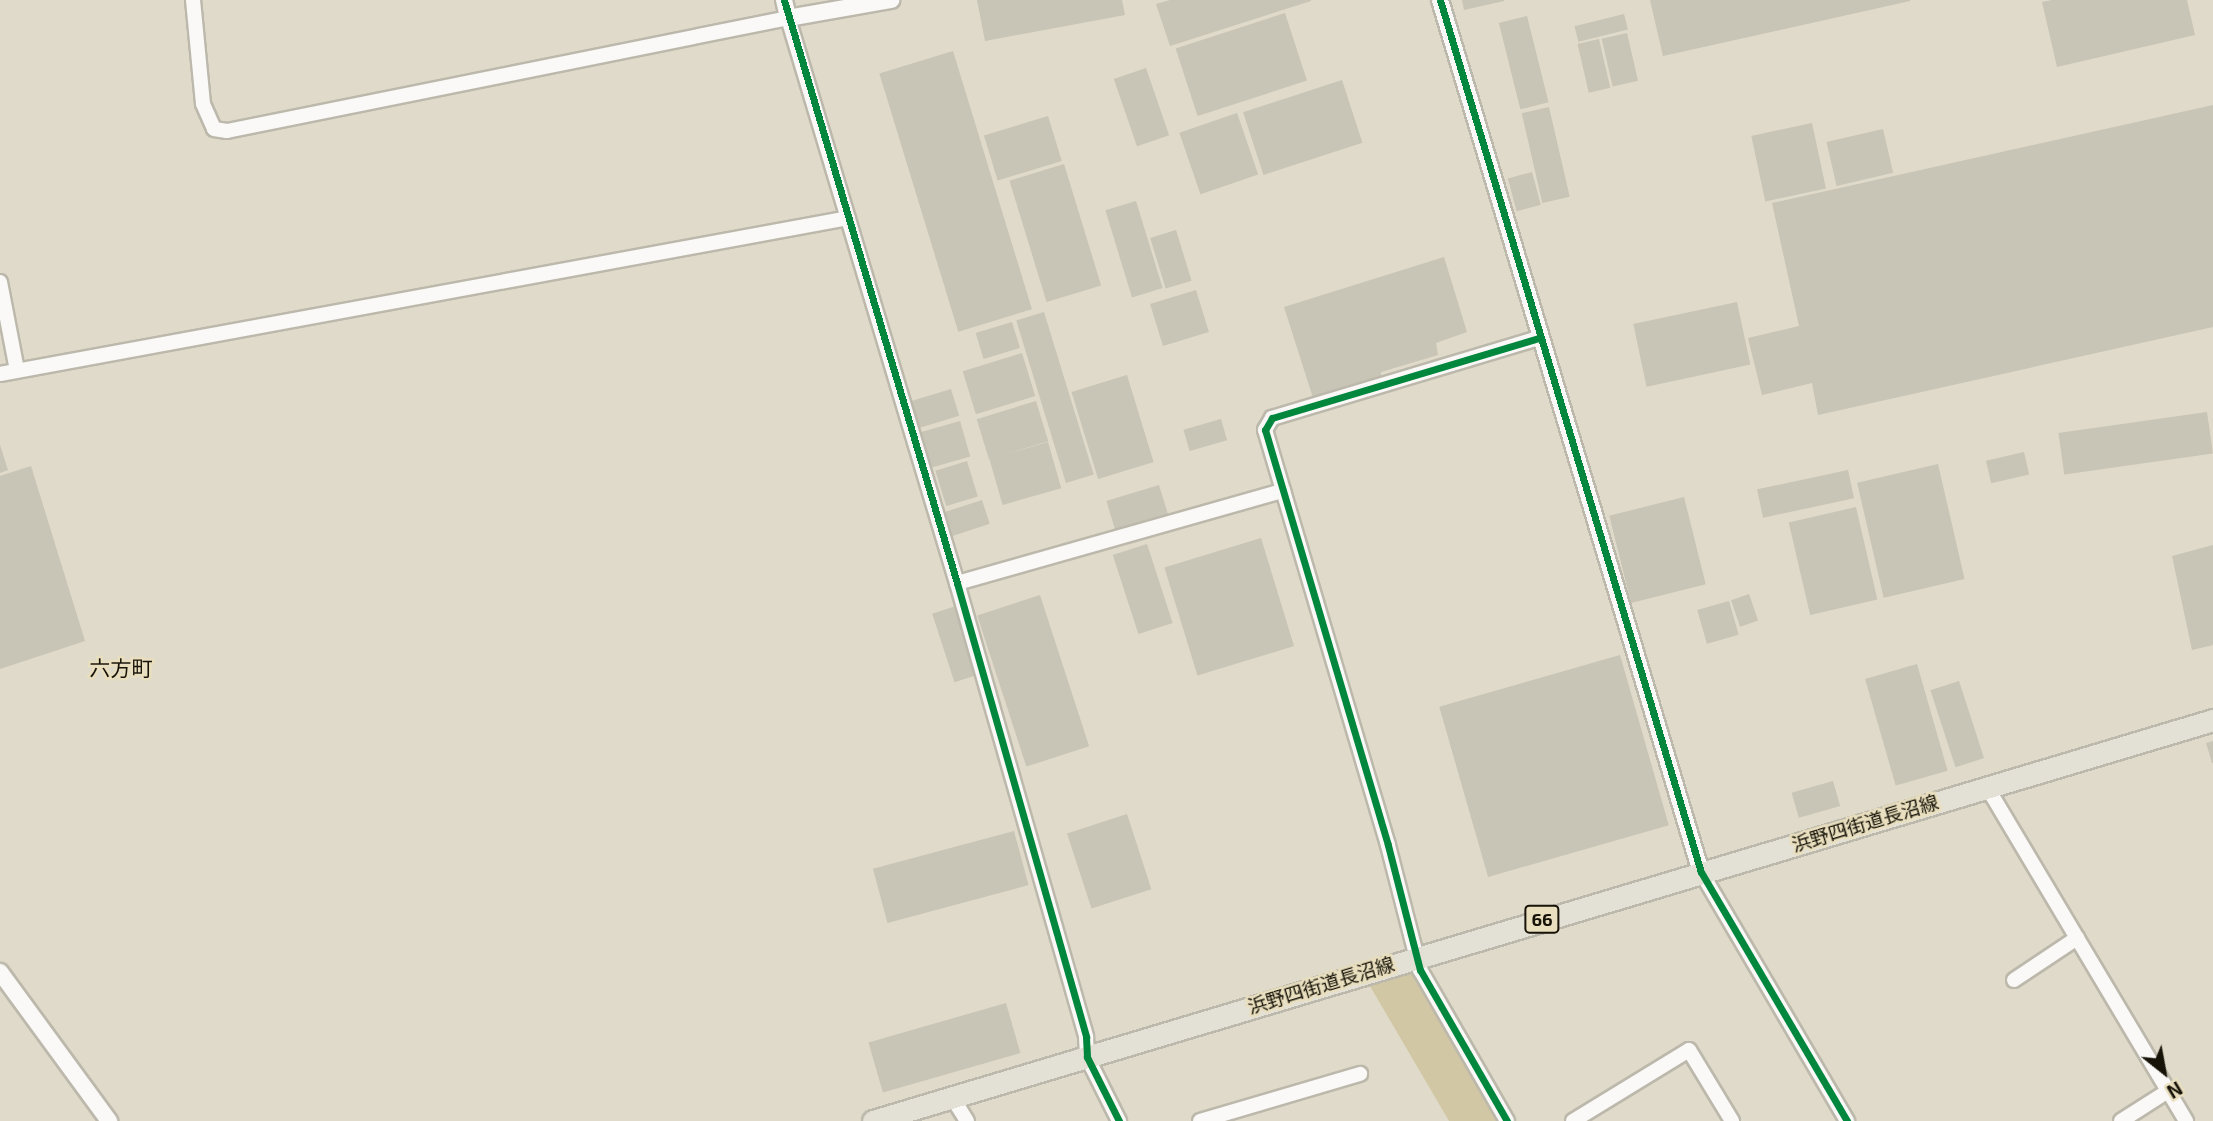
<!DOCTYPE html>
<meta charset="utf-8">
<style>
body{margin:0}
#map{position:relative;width:2213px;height:1121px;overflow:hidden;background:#dfdac9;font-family:"Exo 2","Noto Sans JP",sans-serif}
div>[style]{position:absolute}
.green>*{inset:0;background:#d2c7a4}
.building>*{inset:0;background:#c8c4b6;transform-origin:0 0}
.roads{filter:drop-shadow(2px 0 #bcb8ab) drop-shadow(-2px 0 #bcb8ab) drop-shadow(0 2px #bcb8ab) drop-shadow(0 -2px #bcb8ab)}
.minor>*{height:14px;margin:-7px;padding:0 7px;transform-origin:7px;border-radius:7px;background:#faf9f7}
.tertiary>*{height:16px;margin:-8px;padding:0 8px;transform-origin:8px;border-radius:8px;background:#faf9f7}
.primary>*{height:21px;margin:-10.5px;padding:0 10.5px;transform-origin:10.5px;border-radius:10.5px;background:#e3e0d5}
.cycleway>*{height:7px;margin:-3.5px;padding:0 3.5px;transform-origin:3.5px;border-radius:3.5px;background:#00873e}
span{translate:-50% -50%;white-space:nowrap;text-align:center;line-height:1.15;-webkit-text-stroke:5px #e9dfbf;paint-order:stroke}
.shield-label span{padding:2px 5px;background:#e9dfbf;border:2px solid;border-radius:5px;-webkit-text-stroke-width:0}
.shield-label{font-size:18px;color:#171308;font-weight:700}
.street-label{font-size:19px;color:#171308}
.neighbourhood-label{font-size:21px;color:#171308}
.north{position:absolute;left:2129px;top:1037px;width:70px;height:70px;-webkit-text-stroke:5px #e9dfbf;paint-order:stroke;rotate:149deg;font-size:19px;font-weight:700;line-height:28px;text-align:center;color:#171308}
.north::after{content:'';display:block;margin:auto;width:24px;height:32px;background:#171308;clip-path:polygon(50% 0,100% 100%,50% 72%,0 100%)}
</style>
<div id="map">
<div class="green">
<i style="clip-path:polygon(1411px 969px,1499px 1121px,1449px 1121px,1367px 981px)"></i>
</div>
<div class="building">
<i style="clip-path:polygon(977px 0,1122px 0,1125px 15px,985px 41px)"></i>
<i style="clip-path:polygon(1170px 0,1311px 0,1311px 1px,1170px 46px,1156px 4px)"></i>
<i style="clip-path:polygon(1462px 0,1504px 0,1504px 1px,1464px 10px)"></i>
<i style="clip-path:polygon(1650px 0,1910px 0,1910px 1px,1663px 56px)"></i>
<i style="clip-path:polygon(2052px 0,2187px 0,2195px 35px,2057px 67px,2042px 2px)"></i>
<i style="left:1285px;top:13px;width:71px;height:115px;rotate:72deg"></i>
<i style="left:1624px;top:14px;width:16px;height:51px;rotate:76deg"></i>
<i style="left:1527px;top:16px;width:89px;height:29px;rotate:76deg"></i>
<i style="left:1627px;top:33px;width:49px;height:26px;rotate:77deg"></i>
<i style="left:1599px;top:39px;width:50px;height:22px;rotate:77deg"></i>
<i style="left:953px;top:51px;width:270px;height:77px;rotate:73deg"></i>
<i style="left:1146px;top:68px;width:71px;height:34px;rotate:71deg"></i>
<i style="left:1342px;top:80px;width:66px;height:104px;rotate:72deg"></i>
<i style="clip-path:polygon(2213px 105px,2213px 327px,1818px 415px,1812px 383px,1762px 395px,1748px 338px,1799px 326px,1772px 203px)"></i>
<i style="left:1549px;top:107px;width:92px;height:28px;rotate:77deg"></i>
<i style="left:1237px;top:113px;width:65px;height:61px;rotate:71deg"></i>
<i style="left:1048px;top:116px;width:47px;height:67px;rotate:73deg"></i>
<i style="left:1812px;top:123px;width:67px;height:62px;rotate:78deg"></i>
<i style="left:1883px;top:129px;width:45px;height:58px;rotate:77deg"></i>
<i style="left:1064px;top:164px;width:127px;height:57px;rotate:73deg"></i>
<i style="left:1532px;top:172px;width:34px;height:25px;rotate:75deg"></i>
<i style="left:1136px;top:201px;width:91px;height:32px;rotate:73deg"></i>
<i style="left:1176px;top:230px;width:53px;height:27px;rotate:73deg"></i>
<i style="clip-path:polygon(1444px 257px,1467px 332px,1436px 343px,1438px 355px,1381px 372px,1381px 380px,1314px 401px,1284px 307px)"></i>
<i style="left:1196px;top:290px;width:44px;height:48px;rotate:73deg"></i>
<i style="left:1737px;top:302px;width:64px;height:106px;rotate:78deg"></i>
<i style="left:1044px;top:312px;width:170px;height:29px;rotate:73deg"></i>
<i style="left:1012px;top:322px;width:27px;height:38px;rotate:73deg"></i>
<i style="left:1022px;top:353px;width:45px;height:62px;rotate:73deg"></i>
<i style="left:1127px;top:375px;width:91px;height:58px;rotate:73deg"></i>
<i style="left:951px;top:389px;width:28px;height:43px;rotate:73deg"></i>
<i style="left:1036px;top:401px;width:42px;height:62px;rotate:73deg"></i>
<i style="left:2207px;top:412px;width:42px;height:150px;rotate:82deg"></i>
<i style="left:1221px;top:419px;width:22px;height:39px;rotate:74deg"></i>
<i style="left:960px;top:421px;width:37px;height:41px;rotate:74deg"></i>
<i style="left:1048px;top:442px;width:48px;height:61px;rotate:74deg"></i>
<i style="clip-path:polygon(0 445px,8px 470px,0 473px)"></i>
<i style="left:2024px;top:452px;width:23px;height:39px;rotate:77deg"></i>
<i style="left:967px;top:461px;width:37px;height:33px;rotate:73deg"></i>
<i style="left:1938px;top:464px;width:118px;height:83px;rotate:77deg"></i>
<i style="clip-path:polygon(31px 466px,85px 641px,0 669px,0 476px)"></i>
<i style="left:1848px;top:470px;width:29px;height:93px;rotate:78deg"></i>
<i style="left:1159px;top:485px;width:37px;height:55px;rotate:73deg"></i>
<i style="left:1684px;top:497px;width:90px;height:77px;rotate:76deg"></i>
<i style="left:982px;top:500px;width:25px;height:40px;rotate:72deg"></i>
<i style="left:1856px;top:507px;width:95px;height:69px;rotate:77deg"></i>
<i style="left:1261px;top:538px;width:113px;height:101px;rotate:73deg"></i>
<i style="left:1147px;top:544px;width:83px;height:36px;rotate:72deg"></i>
<i style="clip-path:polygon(2213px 545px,2213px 645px,2192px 650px,2172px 556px)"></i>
<i style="left:1749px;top:594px;width:28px;height:19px;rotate:71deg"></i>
<i style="left:1040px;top:595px;width:159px;height:66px;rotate:72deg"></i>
<i style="left:1729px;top:601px;width:35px;height:33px;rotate:74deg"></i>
<i style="left:956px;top:606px;width:72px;height:25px;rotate:72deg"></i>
<i style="left:1620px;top:655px;width:177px;height:188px;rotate:74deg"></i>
<i style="left:1917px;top:664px;width:111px;height:54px;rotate:74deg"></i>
<i style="left:1959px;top:681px;width:81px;height:30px;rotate:72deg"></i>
<i style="clip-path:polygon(2213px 741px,2213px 763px,2212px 763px,2206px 743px)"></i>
<i style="left:1833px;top:781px;width:26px;height:43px;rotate:74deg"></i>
<i style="left:1127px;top:814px;width:79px;height:63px;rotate:72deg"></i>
<i style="left:1014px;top:831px;width:56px;height:146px;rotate:75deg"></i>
<i style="left:1006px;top:1003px;width:52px;height:143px;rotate:74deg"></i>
</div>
<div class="roads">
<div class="minor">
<i style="left:193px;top:0;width:104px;rotate:84.5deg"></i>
<i style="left:203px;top:104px;width:27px;rotate:66deg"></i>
<i style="left:214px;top:129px;width:13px;rotate:9deg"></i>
<i style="left:227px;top:131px;width:572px;rotate:-11.39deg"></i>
<i style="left:788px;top:18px;width:590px;rotate:73.35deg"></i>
<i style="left:957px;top:583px;width:472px;rotate:74.1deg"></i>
<i style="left:1086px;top:1037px;width:20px;rotate:87deg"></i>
<i style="left:1087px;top:1057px;width:72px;rotate:63.4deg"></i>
<i style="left:0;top:282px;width:90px;rotate:79.1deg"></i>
<i style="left:0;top:374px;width:862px;rotate:-10.42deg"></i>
<i style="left:957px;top:583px;width:339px;rotate:-15.8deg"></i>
<i style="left:1987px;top:787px;width:389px;rotate:59.2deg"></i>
<i style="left:1701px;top:872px;width:289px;rotate:59.6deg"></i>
<i style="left:2014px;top:980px;width:76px;rotate:-33.7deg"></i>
<i style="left:952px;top:1097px;width:28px;rotate:58deg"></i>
<i style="left:1200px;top:1121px;width:167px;rotate:-16.4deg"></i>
<i style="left:1507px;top:1121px;width:174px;rotate:-119.9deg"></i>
<i style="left:1420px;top:970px;width:129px;rotate:-104.4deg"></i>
<i style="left:1388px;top:845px;width:433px;rotate:-106.5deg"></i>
<i style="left:1265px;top:430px;width:14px;rotate:-60deg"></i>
<i style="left:1272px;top:418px;width:279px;rotate:-16.7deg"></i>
<i style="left:1573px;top:1121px;width:136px;rotate:-31.5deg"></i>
<i style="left:1689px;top:1050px;width:83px;rotate:58.8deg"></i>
<i style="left:2121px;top:1121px;width:56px;rotate:-32.6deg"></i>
</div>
<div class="tertiary">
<i style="left:784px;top:0;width:18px;rotate:77deg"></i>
<i style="left:788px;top:18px;width:105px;rotate:-9.9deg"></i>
<i style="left:1440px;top:0;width:910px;rotate:73.34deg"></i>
<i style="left:0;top:972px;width:185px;rotate:53.8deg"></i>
</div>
<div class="primary">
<i style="left:873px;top:1121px;width:1399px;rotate:-16.66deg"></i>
</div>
</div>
<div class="cycleway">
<i style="left:784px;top:0;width:608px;rotate:73.47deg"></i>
<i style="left:957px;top:583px;width:472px;rotate:74.1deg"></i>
<i style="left:1086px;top:1037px;width:20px;rotate:87deg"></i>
<i style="left:1087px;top:1057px;width:72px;rotate:63.4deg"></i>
<i style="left:1440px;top:0;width:910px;rotate:73.34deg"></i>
<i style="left:1701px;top:872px;width:289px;rotate:59.6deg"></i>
<i style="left:1507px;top:1121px;width:174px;rotate:-119.9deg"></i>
<i style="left:1420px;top:970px;width:129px;rotate:-104.4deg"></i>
<i style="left:1388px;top:845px;width:433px;rotate:-106.5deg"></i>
<i style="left:1265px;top:430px;width:14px;rotate:-60deg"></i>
<i style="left:1272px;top:418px;width:279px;rotate:-16.7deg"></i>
</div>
<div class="shield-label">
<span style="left:1542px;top:919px">66</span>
</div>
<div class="street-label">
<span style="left:1865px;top:823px;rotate:-17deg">浜野四街道長沼線</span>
<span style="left:1321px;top:985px;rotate:-17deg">浜野四街道長沼線</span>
</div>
<div class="neighbourhood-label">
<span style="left:121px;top:668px">六方町</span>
</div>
<div class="north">N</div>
</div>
